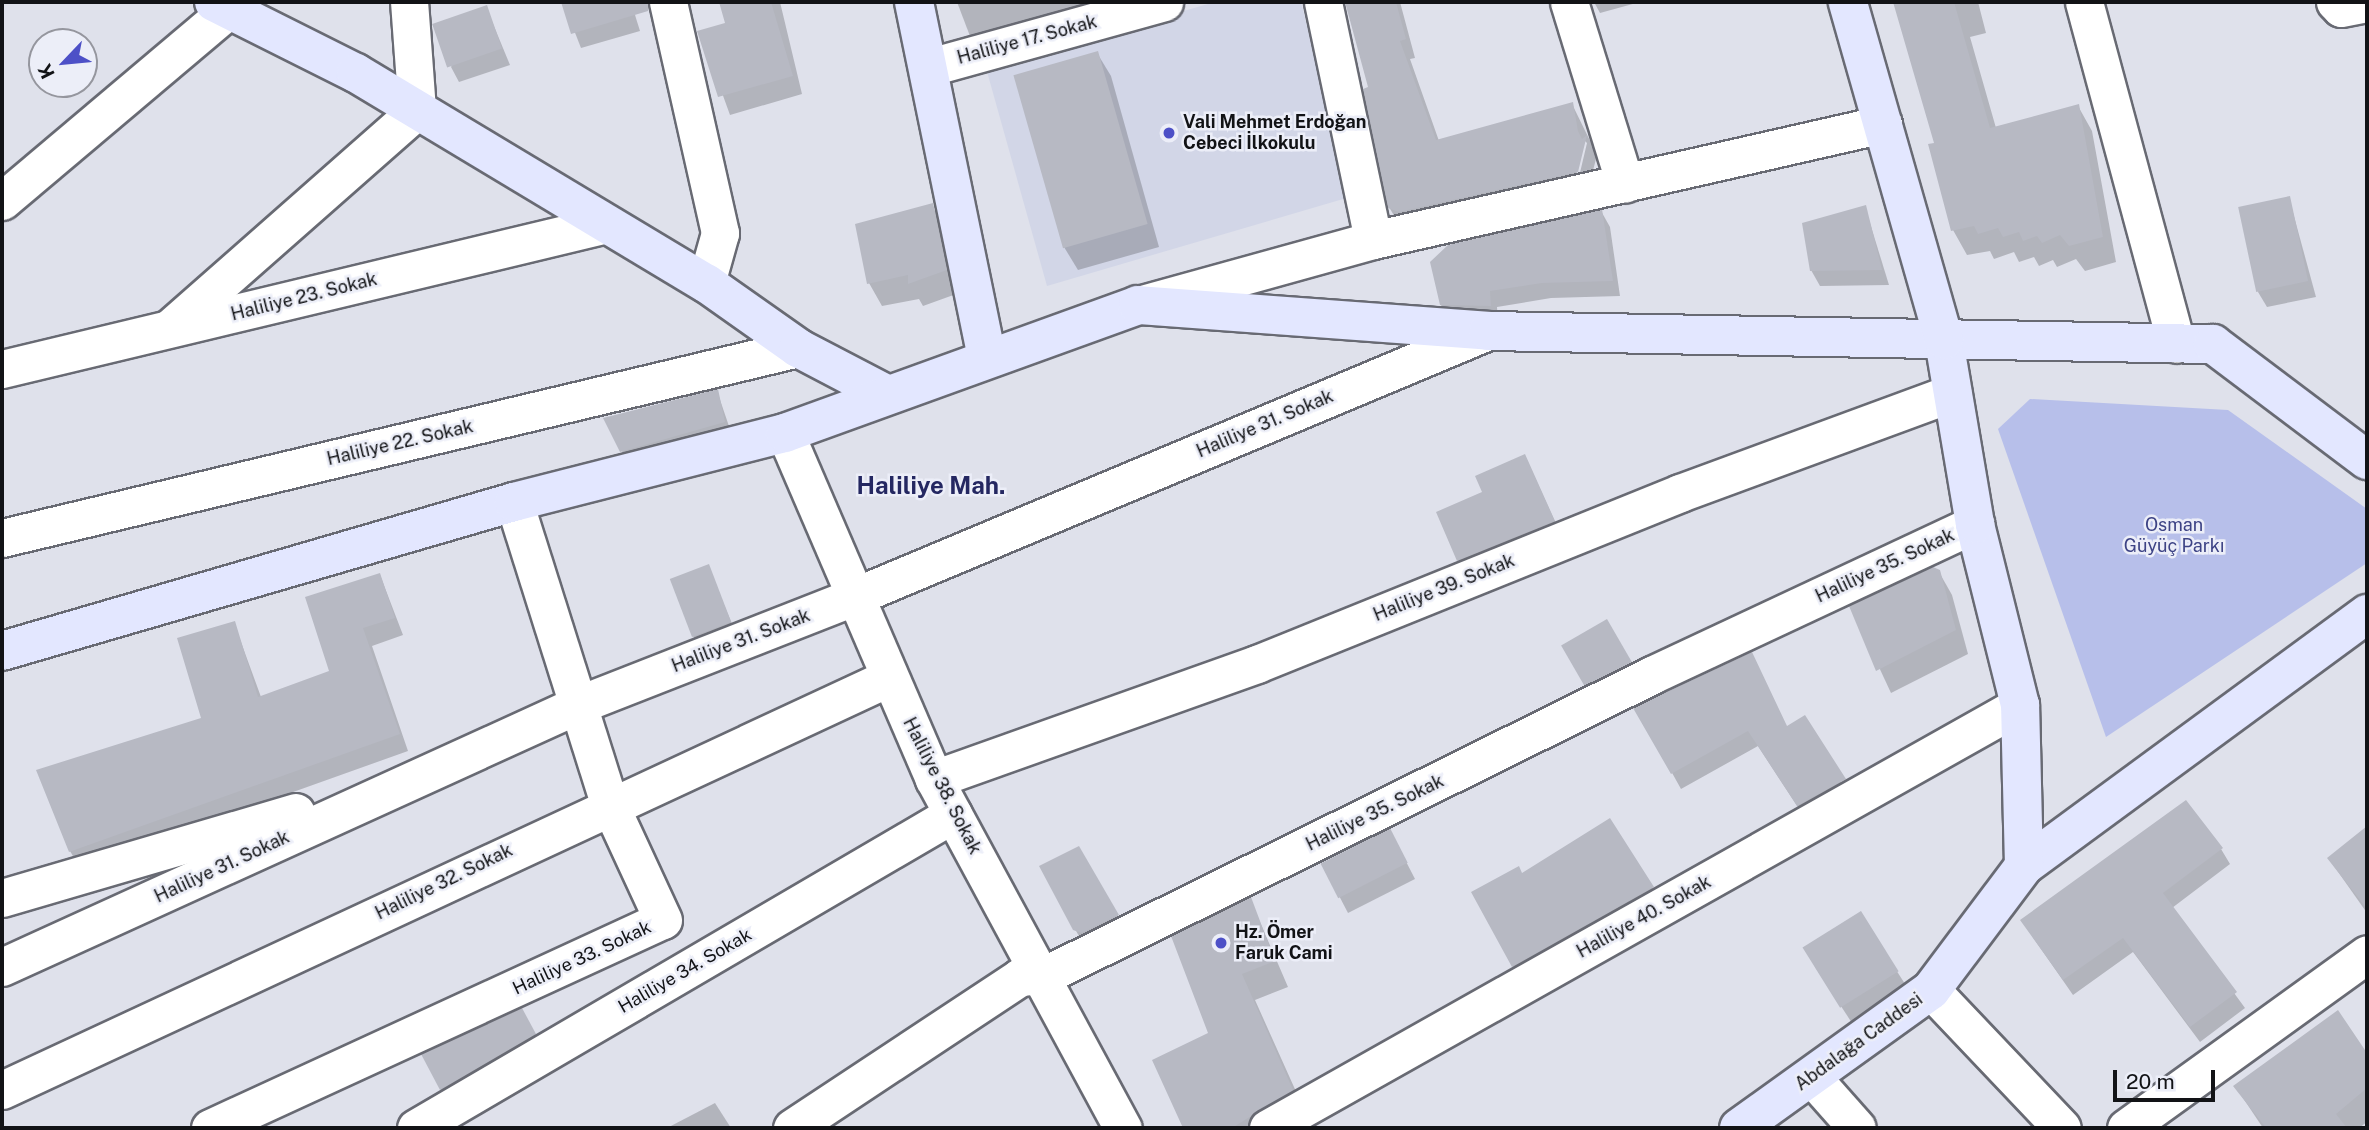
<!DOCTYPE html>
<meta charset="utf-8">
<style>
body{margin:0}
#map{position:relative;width:2369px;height:1130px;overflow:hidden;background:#dfe1eb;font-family:"Public Sans",sans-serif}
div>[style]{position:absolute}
.built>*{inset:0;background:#d2d6e7}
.green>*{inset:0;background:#b7bfea}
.shadow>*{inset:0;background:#0003;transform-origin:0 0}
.building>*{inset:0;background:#b7b9c3;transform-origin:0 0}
.roads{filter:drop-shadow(2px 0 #686a73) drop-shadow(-2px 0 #686a73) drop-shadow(0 2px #686a73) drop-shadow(0 -2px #686a73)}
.street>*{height:37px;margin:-18.5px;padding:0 18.5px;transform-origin:18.5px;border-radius:18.5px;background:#fff}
.secondary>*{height:38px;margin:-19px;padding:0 19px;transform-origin:19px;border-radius:19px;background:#e3e7ff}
.dots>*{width:19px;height:19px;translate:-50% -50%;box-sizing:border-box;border:4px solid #eceef8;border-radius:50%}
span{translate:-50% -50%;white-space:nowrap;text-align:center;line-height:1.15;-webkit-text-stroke:5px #eceef8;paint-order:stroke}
.street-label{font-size:18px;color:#121316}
.poi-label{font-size:18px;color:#121316;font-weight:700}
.left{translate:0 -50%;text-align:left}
.park-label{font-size:18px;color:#3d4385}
.district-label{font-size:24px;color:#242761;font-weight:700}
.frame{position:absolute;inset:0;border:4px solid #121316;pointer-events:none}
.north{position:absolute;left:28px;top:28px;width:70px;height:70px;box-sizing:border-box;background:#eceef8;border:2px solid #95969e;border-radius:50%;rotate:244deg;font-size:19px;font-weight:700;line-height:28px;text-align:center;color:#121316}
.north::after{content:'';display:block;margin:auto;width:24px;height:32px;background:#4d50c7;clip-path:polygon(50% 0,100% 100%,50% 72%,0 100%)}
.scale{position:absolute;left:2113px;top:1070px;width:102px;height:32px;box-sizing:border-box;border:4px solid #121316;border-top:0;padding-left:9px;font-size:21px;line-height:24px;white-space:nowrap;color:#121316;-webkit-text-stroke:5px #eceef8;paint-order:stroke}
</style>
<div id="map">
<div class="built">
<i style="clip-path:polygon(1215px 2px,1301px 2px,1350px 197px,1047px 286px,986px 68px)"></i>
</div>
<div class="green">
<i style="clip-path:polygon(2030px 399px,2228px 410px,2367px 509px,2367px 563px,2106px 737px,1998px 429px)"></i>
</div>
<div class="shadow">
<i style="clip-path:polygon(563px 2px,631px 2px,640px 31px,581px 48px)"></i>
<i style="clip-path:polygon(721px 2px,780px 2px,802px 94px,730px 115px,700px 32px,727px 24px)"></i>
<i style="clip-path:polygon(957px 2px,1081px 2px,1085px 15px,973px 44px)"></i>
<i style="clip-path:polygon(evenodd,1347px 2px,1400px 2px,1415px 58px,1410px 59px,1439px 141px,1572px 104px,1597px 155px,1588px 190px,1400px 226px,1389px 207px,1370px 88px,1347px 2px,1584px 140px,1587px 143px,1578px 181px,1575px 180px,1584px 140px)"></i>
<i style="clip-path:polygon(1594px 2px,1640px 2px,1600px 13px)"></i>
<i style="clip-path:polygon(1894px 2px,1978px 2px,1986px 33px,1970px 37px,1996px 128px,2078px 106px,2092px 131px,2116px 262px,2085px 271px,2076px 259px,2057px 267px,2053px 260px,2039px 266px,2034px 257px,2019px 262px,2014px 252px,1994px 259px,1990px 251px,1967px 255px,1953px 230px,1937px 144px)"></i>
<i style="clip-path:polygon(486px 7px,510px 65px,459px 82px,451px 67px)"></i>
<i style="clip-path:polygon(1097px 53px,1111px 76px,1159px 247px,1078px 270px,1064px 247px,1016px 76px)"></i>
<i style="clip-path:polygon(2289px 198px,2316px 297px,2267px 307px,2258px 292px)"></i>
<i style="clip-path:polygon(932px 206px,945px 229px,959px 293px,923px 306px,919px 299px,882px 306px,869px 283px)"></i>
<i style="clip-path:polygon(1865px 207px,1889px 285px,1820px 286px,1811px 270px)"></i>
<i style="clip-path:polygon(1601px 211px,1610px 227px,1620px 296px,1551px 298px,1497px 307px,1498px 321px,1450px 321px,1441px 305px)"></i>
<i style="clip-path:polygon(717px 391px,733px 438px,631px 466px,622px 451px)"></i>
<i style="clip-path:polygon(1525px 456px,1562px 537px,1467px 575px,1458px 560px,1484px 493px)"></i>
<i style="clip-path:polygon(708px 567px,738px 638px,702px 651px,693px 636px)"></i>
<i style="clip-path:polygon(1939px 572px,1952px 595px,1968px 654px,1891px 693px,1851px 607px)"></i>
<i style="clip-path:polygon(380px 575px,403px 635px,372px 646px,408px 751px,80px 868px,70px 851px,203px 719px,234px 623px,261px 697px,331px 672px)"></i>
<i style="left:1607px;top:621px;width:65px;height:50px;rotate:61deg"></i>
<i style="clip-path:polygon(1636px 708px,1788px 728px,1853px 795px,1807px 821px,1758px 746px,1681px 789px)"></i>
<i style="clip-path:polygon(2367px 828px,2367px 913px,2329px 859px)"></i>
<i style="clip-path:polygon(1398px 846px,1415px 879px,1348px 913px,1322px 863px)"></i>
<i style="clip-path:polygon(1078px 848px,1127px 931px,1084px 945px,1075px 929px)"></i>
<i style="clip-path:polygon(2221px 849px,2230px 864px,2172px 908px,2245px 1008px,2200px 1042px,2133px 952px,2073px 995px,2032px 936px)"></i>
<i style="clip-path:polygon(1522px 875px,1652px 888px,1664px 907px,1524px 986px,1513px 966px)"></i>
<i style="clip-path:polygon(1250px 899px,1288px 987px,1255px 1000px,1307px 1116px,1287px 1128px,1185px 1128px,1155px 1061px,1211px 1034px)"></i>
<i style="clip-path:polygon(1860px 914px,1907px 987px,1852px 1023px,1814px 965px)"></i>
<i style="clip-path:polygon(521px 1010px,548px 1057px,455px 1112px,441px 1089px)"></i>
<i style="clip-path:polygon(2337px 1012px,2367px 1056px,2367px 1122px,2359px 1128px,2263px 1128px,2235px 1086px)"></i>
<i style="clip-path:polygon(715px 1103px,731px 1128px,667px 1128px)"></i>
</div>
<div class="building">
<i style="clip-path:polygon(561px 2px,648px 2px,648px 11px,571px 34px)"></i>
<i style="clip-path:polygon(719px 2px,771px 2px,793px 76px,718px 97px,697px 31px,725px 23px)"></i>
<i style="clip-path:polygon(1345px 2px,1396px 2px,1406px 39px,1400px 41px,1436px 140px,1573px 102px,1578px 131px,1582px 139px,1587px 135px,1578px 172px,1399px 212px,1388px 208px,1363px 89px,1368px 87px)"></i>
<i style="clip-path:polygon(1893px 2px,1954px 2px,1990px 128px,2079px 104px,2103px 237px,2069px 246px,2060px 235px,2042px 243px,2037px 236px,2023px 241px,2019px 232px,2003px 237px,1998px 228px,1978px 234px,1974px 226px,1951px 231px,1928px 144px,1934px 143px)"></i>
<i style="left:487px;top:5px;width:46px;height:58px;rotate:71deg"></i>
<i style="left:1098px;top:51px;width:180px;height:88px;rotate:74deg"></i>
<i style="left:2290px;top:196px;width:87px;height:53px;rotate:78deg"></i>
<i style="clip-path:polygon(933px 203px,947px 270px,908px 284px,908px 275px,867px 284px,855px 224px)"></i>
<i style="clip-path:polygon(1866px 205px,1882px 270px,1810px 271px,1802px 223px)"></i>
<i style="clip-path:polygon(1602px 209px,1613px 281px,1542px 283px,1490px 291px,1491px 306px,1440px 305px,1430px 262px,1448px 245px)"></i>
<i style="clip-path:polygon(718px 389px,725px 422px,620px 452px,603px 418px)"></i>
<i style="clip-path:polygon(1525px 454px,1555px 521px,1457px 561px,1436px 512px,1482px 492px,1475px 476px)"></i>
<i style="left:709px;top:564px;width:62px;height:42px;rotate:69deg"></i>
<i style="clip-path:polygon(1933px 567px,1940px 570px,1956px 630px,1876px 671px,1849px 606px)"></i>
<i style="clip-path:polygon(380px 573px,395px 618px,363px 628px,400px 734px,69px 852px,36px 770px,201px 718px,177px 638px,235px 621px,258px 697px,329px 671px,305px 597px)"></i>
<i style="left:1607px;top:619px;width:50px;height:53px;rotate:60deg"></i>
<i style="clip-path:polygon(1752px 652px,1787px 726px,1805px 715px,1846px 779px,1797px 806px,1748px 731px,1671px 774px,1633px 708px)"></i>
<i style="clip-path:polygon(2186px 800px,2223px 848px,2163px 893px,2237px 992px,2190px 1027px,2123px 938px,2063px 980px,2020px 920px)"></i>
<i style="clip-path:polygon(1610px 818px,1654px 887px,1512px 967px,1471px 892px,1519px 866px,1522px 873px)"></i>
<i style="clip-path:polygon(2367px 826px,2367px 909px,2327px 858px)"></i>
<i style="left:1390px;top:828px;width:39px;height:78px;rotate:63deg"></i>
<i style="clip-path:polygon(1079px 846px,1119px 915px,1082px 933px,1073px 930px,1039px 866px)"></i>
<i style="clip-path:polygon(1251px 897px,1275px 961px,1242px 974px,1293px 1090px,1232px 1128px,1183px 1128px,1152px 1060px,1208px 1033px,1171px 936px)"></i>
<i style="left:1861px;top:911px;width:71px;height:69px;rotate:58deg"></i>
<i style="clip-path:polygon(522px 1008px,536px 1034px,440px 1090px,421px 1054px)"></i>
<i style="clip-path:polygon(2338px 1010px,2367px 1053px,2367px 1088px,2336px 1114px,2347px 1128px,2266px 1128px,2233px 1086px)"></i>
</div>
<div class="roads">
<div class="street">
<i style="left:668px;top:2px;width:237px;rotate:77.3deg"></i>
<i style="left:720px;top:233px;width:52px;rotate:105.6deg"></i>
<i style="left:1323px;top:2px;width:243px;rotate:78.1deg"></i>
<i style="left:1569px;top:2px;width:190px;rotate:72.9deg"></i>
<i style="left:2084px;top:2px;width:354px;rotate:74.9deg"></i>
<i style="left:2335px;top:2px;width:8px;rotate:45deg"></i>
<i style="left:2341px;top:8px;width:26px;rotate:-11deg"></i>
<i style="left:930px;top:67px;width:243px;rotate:-15.5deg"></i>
<i style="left:2px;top:201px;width:297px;rotate:-40.2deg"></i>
<i style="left:1146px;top:303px;width:236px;rotate:-15.5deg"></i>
<i style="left:1373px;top:240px;width:523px;rotate:-12.81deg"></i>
<i style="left:171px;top:327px;width:328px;rotate:-41.4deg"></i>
<i style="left:417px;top:110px;width:108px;rotate:-94.2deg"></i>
<i style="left:2px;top:369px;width:622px;rotate:-13.48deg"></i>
<i style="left:785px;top:433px;width:377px;rotate:66.7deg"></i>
<i style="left:934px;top:779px;width:397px;rotate:61.6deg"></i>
<i style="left:2px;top:538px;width:818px;rotate:-13.42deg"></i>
<i style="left:934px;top:779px;width:343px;rotate:-19.6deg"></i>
<i style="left:1257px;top:664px;width:456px;rotate:-22deg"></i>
<i style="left:1680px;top:493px;width:290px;rotate:-20.2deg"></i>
<i style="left:2px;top:898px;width:306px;rotate:-16.3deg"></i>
<i style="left:2px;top:967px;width:630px;rotate:-24.49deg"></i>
<i style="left:575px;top:706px;width:296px;rotate:-21.4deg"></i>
<i style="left:851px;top:598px;width:691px;rotate:-22.74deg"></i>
<i style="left:1931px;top:990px;width:190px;rotate:46.5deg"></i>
<i style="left:1811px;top:1076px;width:69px;rotate:48.5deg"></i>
<i style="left:2px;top:1090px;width:977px;rotate:-24.94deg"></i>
<i style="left:210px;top:1128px;width:498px;rotate:-24.7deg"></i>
<i style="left:663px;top:920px;width:129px;rotate:-114.8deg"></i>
<i style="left:609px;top:803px;width:316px;rotate:-107.5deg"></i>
<i style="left:416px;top:1128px;width:622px;rotate:-30.32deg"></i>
<i style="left:792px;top:1128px;width:273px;rotate:-33.5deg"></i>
<i style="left:1020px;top:977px;width:25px;rotate:-5deg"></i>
<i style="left:1045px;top:975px;width:677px;rotate:-26.3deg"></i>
<i style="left:1652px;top:675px;width:357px;rotate:-25.1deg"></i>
<i style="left:1268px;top:1128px;width:863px;rotate:-29.36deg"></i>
<i style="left:2126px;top:1128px;width:297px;rotate:-35.8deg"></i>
</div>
<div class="secondary">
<i style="left:214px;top:2px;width:159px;rotate:26.6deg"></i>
<i style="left:356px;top:73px;width:408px;rotate:31deg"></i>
<i style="left:706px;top:283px;width:113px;rotate:35.2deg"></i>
<i style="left:798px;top:348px;width:99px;rotate:27.6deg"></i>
<i style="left:914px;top:2px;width:363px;rotate:78.4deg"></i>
<i style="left:2px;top:651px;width:533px;rotate:-16.23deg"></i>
<i style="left:514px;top:502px;width:280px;rotate:-14.3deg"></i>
<i style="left:785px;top:433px;width:375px;rotate:-19.9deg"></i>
<i style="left:1138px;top:305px;width:351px;rotate:4.2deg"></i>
<i style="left:1488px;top:331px;width:725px;rotate:1.03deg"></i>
<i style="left:2213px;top:344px;width:193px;rotate:37deg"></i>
<i style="left:2024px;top:866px;width:426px;rotate:-36.3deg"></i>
<i style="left:1739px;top:1128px;width:236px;rotate:-35.7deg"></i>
<i style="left:1931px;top:990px;width:155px;rotate:-53.1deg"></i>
<i style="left:2024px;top:866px;width:161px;rotate:-91.4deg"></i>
<i style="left:2020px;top:705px;width:187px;rotate:-104deg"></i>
<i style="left:1975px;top:524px;width:187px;rotate:-99.6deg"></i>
<i style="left:1944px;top:340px;width:351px;rotate:-105.9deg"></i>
</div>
</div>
<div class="dots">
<i style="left:1169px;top:133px;background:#4d50c7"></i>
<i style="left:1221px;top:943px;background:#4d50c7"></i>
</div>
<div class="street-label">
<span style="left:1027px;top:40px;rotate:-15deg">Haliliye 17. Sokak</span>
<span style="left:304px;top:297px;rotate:-14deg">Haliliye 23. Sokak</span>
<span style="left:1265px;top:424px;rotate:-23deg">Haliliye 31. Sokak</span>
<span style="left:400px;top:443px;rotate:-13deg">Haliliye 22. Sokak</span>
<span style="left:1885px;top:566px;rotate:-25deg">Haliliye 35. Sokak</span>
<span style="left:1444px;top:588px;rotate:-22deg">Haliliye 39. Sokak</span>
<span style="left:741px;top:641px;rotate:-21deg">Haliliye 31. Sokak</span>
<span style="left:942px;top:786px;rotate:63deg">Haliliye 38. Sokak</span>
<span style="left:1375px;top:813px;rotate:-26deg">Haliliye 35. Sokak</span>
<span style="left:222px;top:867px;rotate:-25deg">Haliliye 31. Sokak</span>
<span style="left:444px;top:882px;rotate:-26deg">Haliliye 32. Sokak</span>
<span style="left:1644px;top:917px;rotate:-29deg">Haliliye 40. Sokak</span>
<span style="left:582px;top:958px;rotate:-25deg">Haliliye 33. Sokak</span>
<span style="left:685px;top:971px;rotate:-30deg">Haliliye 34. Sokak</span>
<span style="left:1859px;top:1042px;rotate:-36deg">Abdalağa Caddesi</span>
</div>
<div class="poi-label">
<span class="left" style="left:1183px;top:133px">Vali Mehmet Erdoğan<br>Cebeci İlkokulu</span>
<span class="left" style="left:1235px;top:943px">Hz. Ömer<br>Faruk Cami</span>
</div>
<div class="park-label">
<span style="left:2174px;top:536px">Osman<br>Güyüç Parkı</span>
</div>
<div class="district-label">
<span style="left:931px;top:486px">Haliliye Mah.</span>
</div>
<div class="frame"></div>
<div class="north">K</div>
<div class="scale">20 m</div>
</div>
